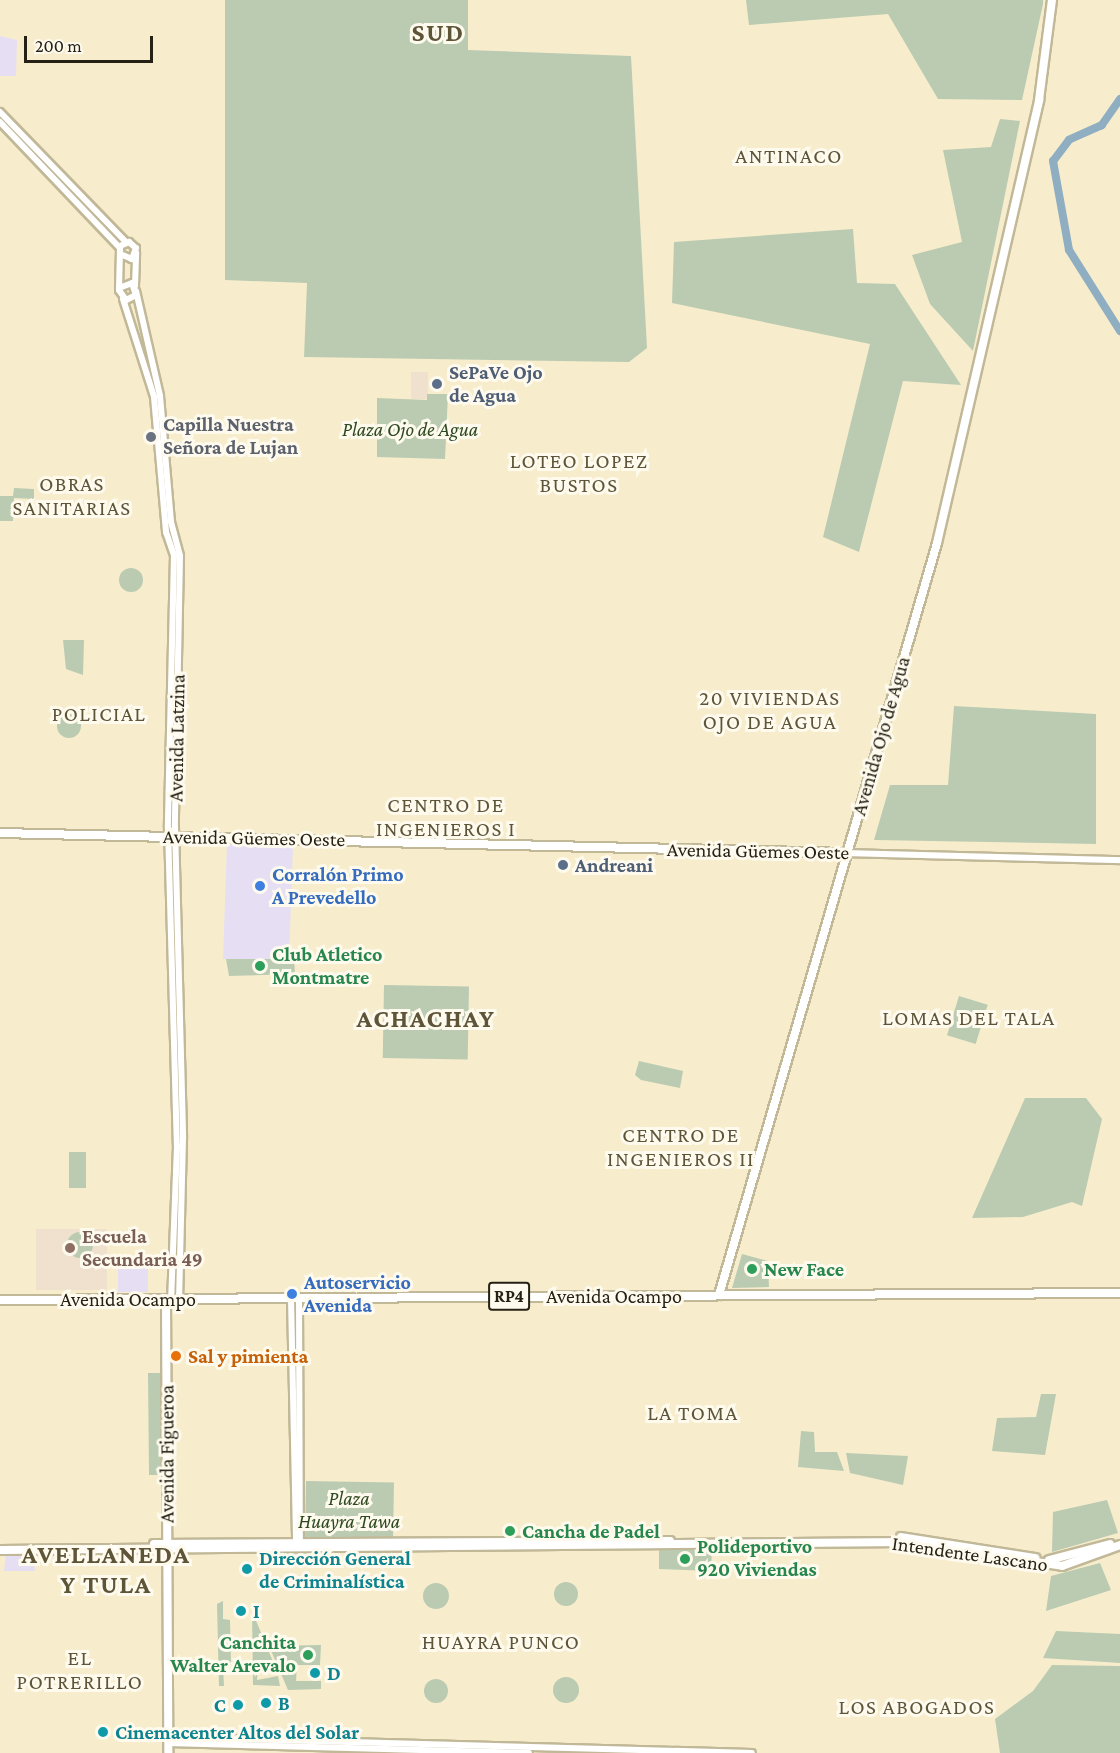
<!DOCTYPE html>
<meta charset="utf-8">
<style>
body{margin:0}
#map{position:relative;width:1120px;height:1753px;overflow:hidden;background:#f7edcc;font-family:"Crimson Pro",serif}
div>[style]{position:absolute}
.commercial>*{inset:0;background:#e6dff4;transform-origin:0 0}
.education>*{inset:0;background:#f0e0ce;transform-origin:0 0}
.green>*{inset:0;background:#bacbb2;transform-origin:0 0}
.round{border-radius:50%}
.river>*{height:8px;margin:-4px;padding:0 4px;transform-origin:4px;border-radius:4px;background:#90aec1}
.roads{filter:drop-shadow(2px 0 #c1b898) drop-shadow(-2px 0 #c1b898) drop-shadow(0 2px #c1b898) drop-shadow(0 -2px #c1b898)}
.minor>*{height:6px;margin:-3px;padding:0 3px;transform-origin:3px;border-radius:3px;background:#fff}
.major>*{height:8px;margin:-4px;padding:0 4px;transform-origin:4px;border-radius:4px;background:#fff}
.dots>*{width:16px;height:16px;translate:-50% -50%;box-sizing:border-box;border:3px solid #fefaed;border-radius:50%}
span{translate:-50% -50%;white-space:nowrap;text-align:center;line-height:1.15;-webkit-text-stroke:6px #fefaed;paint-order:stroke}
.shield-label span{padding:2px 4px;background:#fefaed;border:2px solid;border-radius:4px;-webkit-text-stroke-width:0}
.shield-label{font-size:18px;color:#252115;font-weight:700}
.service-label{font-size:20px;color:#4e5e75;font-weight:700}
.left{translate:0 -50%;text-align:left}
.worship-label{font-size:20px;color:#5b616d;font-weight:700}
.park-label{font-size:20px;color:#2e4921;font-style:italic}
.street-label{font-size:20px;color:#252115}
.shop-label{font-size:20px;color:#366cbe;font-weight:700}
.leisure-label{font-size:20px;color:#27864d;font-weight:700}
.right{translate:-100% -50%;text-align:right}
.education-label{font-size:20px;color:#785e54;font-weight:700}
.food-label{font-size:20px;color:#c56008;font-weight:700}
.culture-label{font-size:20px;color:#0d838f;font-weight:700}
.neighbourhood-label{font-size:21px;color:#5e5539;letter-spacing:1.5px}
.district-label{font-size:26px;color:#5e5539;font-weight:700;letter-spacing:1.5px}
.scale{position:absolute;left:24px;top:36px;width:129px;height:27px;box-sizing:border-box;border:3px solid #252115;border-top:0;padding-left:8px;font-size:18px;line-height:21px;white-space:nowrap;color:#252115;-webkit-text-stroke:4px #fefaed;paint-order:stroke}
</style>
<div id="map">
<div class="commercial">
<i style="clip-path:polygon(0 36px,17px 40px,16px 76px,0 76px)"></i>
<i style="left:227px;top:843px;width:66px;height:116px;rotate:2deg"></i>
<i style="left:118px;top:1266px;width:30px;height:26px"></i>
<i style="clip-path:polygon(32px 1554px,35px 1571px,4px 1571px,6px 1555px)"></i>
</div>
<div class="education">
<i style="left:411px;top:372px;width:17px;height:27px"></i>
<i style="left:36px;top:1229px;width:71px;height:61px"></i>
</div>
<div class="green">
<i style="clip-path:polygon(225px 0,468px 0,468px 50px,631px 56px,647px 348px,629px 362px,304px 357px,307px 283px,225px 280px)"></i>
<i style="clip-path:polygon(746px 0,1043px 0,1043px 4px,1022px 100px,938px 99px,888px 14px,749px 25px)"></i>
<i style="clip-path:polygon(1000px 119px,1020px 121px,973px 351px,930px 304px,912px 255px,962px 242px,943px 150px,991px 147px)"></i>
<i style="clip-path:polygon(853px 229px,857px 283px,895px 284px,961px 385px,903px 381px,859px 552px,823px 537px,870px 344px,672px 303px,674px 242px)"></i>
<i style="clip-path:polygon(427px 394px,448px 394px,445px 459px,377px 457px,377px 398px,427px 400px)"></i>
<i style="clip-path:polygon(14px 488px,34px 489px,34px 499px,14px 498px,13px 521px,0 521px,0 496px,13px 496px)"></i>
<i class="round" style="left:119px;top:568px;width:24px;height:24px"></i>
<i style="clip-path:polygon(63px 640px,84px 640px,83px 675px,66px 669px)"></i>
<i style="clip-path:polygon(954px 706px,1096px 714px,1096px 844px,874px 840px,890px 785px,948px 785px)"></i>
<i class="round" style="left:57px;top:714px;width:24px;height:24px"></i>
<i style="clip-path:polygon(226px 959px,294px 959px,295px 974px,229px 976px)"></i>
<i style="left:384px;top:985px;width:85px;height:73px;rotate:1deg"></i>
<i style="left:959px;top:996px;width:30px;height:41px;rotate:17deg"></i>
<i style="clip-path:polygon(639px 1061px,683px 1071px,680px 1088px,641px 1080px,635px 1075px)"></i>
<i style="clip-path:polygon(1025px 1098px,1086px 1098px,1102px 1119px,1082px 1206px,1072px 1202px,1023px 1217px,972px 1218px)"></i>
<i style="left:69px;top:1152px;width:17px;height:36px"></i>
<i class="round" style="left:67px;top:1232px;width:26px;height:26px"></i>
<i style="clip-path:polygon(742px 1254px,768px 1261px,769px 1287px,732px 1288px)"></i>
<i style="clip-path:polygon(148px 1373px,162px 1373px,161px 1475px,149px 1475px)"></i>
<i style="clip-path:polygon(1041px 1394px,1056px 1394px,1045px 1455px,992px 1451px,997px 1418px,1036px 1417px)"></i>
<i style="clip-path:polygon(801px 1431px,814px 1432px,815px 1452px,837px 1452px,844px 1471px,798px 1467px)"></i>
<i style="clip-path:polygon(846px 1453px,908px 1456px,903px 1485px,850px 1473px)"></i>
<i style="left:306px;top:1481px;width:88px;height:59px;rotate:1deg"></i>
<i style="clip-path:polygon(1107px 1500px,1118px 1533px,1052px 1552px,1053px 1512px)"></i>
<i style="clip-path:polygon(712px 1548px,711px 1571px,659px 1569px,659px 1549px)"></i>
<i style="clip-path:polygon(1100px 1563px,1111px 1590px,1046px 1611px,1051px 1576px)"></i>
<i class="round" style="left:554px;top:1582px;width:24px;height:24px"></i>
<i class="round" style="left:423px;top:1583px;width:26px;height:26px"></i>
<i style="clip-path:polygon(223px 1601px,223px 1619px,230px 1620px,231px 1665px,223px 1665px,224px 1686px,219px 1686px,217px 1604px)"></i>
<i style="clip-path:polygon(252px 1611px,274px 1664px,258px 1664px,257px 1680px,278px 1676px,280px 1686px,253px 1685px)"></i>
<i style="clip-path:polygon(1056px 1631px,1120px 1634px,1120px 1663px,1043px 1658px)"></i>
<i style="clip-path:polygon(321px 1645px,320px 1665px,297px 1665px,296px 1681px,321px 1681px,321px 1689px,288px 1690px,269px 1646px)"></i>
<i style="clip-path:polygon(1052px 1665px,1120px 1666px,1120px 1753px,1000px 1753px,995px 1719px,1033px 1691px)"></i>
<i class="round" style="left:553px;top:1677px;width:26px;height:26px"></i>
<i class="round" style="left:424px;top:1679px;width:24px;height:24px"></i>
</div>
<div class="river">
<i style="left:1120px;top:99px;width:32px;rotate:125deg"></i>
<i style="left:1102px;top:125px;width:36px;rotate:156deg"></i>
<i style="left:1069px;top:140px;width:26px;rotate:127deg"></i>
<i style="left:1053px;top:161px;width:90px;rotate:79.8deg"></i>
<i style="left:1069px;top:250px;width:96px;rotate:57.8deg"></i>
</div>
<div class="roads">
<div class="minor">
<i style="left:0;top:112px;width:181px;rotate:45.9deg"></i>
<i style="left:0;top:122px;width:174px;rotate:46.4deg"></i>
<i style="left:135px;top:286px;width:33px;rotate:-88deg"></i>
<i style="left:119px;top:288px;width:14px;rotate:-21deg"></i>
<i style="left:132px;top:283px;width:13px;rotate:72deg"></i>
<i style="left:136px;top:295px;width:11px;rotate:153deg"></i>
<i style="left:126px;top:300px;width:12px;rotate:-125deg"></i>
<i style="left:119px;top:290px;width:42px;rotate:-88.6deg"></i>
<i style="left:120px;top:248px;width:2px;rotate:-90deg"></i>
<i style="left:120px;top:246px;width:10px;rotate:-24deg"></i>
<i style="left:129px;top:242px;width:9px;rotate:41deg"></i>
<i style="left:136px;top:248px;width:12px;rotate:110deg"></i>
<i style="left:132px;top:259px;width:13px;rotate:-157deg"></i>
<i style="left:136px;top:291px;width:108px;rotate:77.1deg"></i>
<i style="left:160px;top:396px;width:126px;rotate:85deg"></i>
<i style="left:171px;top:522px;width:35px;rotate:75deg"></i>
<i style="left:180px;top:556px;width:271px;rotate:91.1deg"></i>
<i style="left:175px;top:827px;width:311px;rotate:88.5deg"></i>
<i style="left:183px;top:1138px;width:161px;rotate:91.4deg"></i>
<i style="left:123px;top:299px;width:103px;rotate:72.4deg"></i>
<i style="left:154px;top:397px;width:136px;rotate:84.9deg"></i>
<i style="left:166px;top:532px;width:24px;rotate:71deg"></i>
<i style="left:174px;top:555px;width:273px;rotate:91.3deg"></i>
<i style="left:168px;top:828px;width:318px;rotate:88.4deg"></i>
<i style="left:177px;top:1146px;width:153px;rotate:92.2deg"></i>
<i style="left:847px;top:853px;width:273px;rotate:1.5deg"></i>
<i style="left:291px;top:1298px;width:248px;rotate:88.8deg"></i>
<i style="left:299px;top:1299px;width:246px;rotate:89.8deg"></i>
<i style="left:168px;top:1737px;width:584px;rotate:1.57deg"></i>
<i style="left:168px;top:1743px;width:361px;rotate:1.6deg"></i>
</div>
<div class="major">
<i style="left:0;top:833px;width:847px;rotate:1.35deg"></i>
<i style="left:719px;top:1295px;width:783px;rotate:-73.83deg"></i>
<i style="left:937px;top:543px;width:455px;rotate:-77deg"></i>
<i style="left:1039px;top:100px;width:101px;rotate:-82.6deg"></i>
<i style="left:166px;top:1299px;width:454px;rotate:89.7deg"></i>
<i style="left:0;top:1300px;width:1120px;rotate:-0.36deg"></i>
<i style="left:901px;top:1537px;width:136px;rotate:8.9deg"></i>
<i style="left:154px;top:1544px;width:516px;rotate:-0.33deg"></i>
<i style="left:0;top:1550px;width:906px;rotate:-0.51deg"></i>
<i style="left:906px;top:1542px;width:158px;rotate:8.7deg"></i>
<i style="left:1062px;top:1566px;width:62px;rotate:-19.9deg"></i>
<i style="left:1049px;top:1560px;width:63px;rotate:-14.7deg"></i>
</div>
</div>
<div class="dots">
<i style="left:437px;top:384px;background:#5c6f8a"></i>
<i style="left:151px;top:437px;background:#6b7280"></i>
<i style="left:563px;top:865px;background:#5c6f8a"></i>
<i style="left:260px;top:886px;background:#3f7fe0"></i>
<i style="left:260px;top:966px;background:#2e9e5b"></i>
<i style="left:70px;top:1248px;background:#8d6e63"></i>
<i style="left:752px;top:1269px;background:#2e9e5b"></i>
<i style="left:292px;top:1294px;background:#3f7fe0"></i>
<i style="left:176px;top:1356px;background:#e8710a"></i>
<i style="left:510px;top:1531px;background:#2e9e5b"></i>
<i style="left:685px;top:1559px;background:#2e9e5b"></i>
<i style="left:247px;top:1569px;background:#0f9aa8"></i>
<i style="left:241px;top:1611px;background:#0f9aa8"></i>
<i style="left:308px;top:1655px;background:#2e9e5b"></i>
<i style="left:315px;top:1673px;background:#0f9aa8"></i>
<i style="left:266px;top:1703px;background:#0f9aa8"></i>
<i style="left:238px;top:1705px;background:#0f9aa8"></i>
<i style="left:103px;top:1732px;background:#0f9aa8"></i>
</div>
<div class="shield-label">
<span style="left:509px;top:1296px">RP4</span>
</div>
<div class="service-label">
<span class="left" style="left:449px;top:384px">SePaVe Ojo<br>de Agua</span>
<span class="left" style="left:575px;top:865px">Andreani</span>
</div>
<div class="worship-label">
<span class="left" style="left:163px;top:436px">Capilla Nuestra<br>Señora de Lujan</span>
</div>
<div class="park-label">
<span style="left:410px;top:429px">Plaza Ojo de Agua</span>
<span style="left:349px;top:1510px">Plaza<br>Huayra Tawa</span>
</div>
<div class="street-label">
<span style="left:881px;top:736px;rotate:-74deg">Avenida Ojo de Agua</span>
<span style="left:177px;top:738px;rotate:-89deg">Avenida Latzina</span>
<span style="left:254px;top:838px;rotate:1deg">Avenida Güemes Oeste</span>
<span style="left:758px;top:851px;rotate:1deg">Avenida Güemes Oeste</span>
<span style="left:614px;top:1296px">Avenida Ocampo</span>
<span style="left:128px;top:1299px">Avenida Ocampo</span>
<span style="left:167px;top:1454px;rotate:-90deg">Avenida Figueroa</span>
<span style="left:970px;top:1554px;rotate:8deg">Intendente Lascano</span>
</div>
<div class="shop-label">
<span class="left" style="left:272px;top:886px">Corralón Primo<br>A Prevedello</span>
<span class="left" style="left:304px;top:1294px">Autoservicio<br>Avenida</span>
</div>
<div class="leisure-label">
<span class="left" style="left:272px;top:966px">Club Atletico<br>Montmatre</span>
<span class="left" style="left:764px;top:1269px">New Face</span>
<span class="left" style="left:522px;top:1531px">Cancha de Padel</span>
<span class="left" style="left:697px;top:1558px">Polideportivo<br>920 Viviendas</span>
<span class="right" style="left:296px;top:1654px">Canchita<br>Walter Arevalo</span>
</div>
<div class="education-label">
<span class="left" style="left:82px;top:1248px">Escuela<br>Secundaria 49</span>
</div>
<div class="food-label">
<span class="left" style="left:188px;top:1356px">Sal y pimienta</span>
</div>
<div class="culture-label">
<span class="left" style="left:259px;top:1570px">Dirección General<br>de Criminalística</span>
<span class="left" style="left:253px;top:1611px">I</span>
<span class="left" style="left:327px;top:1673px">D</span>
<span class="left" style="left:278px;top:1703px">B</span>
<span class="right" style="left:226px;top:1705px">C</span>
<span class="left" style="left:115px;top:1732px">Cinemacenter Altos del Solar</span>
</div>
<div class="neighbourhood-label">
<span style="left:789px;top:156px">ANTINACO</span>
<span style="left:579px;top:473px">LOTEO LOPEZ<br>BUSTOS</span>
<span style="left:72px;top:496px">OBRAS<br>SANITARIAS</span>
<span style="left:770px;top:710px">20 VIVIENDAS<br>OJO DE AGUA</span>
<span style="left:99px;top:714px">POLICIAL</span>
<span style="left:446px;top:817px">CENTRO DE<br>INGENIEROS I</span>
<span style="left:969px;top:1018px">LOMAS DEL TALA</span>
<span style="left:681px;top:1147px">CENTRO DE<br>INGENIEROS II</span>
<span style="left:693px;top:1413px">LA TOMA</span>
<span style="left:501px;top:1642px">HUAYRA PUNCO</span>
<span style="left:80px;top:1670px">EL<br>POTRERILLO</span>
<span style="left:917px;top:1707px">LOS ABOGADOS</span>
</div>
<div class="district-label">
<span style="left:438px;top:33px">SUD</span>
<span style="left:426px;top:1019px">ACHACHAY</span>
<span style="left:106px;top:1570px">AVELLANEDA<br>Y TULA</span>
</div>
<div class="scale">200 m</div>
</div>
